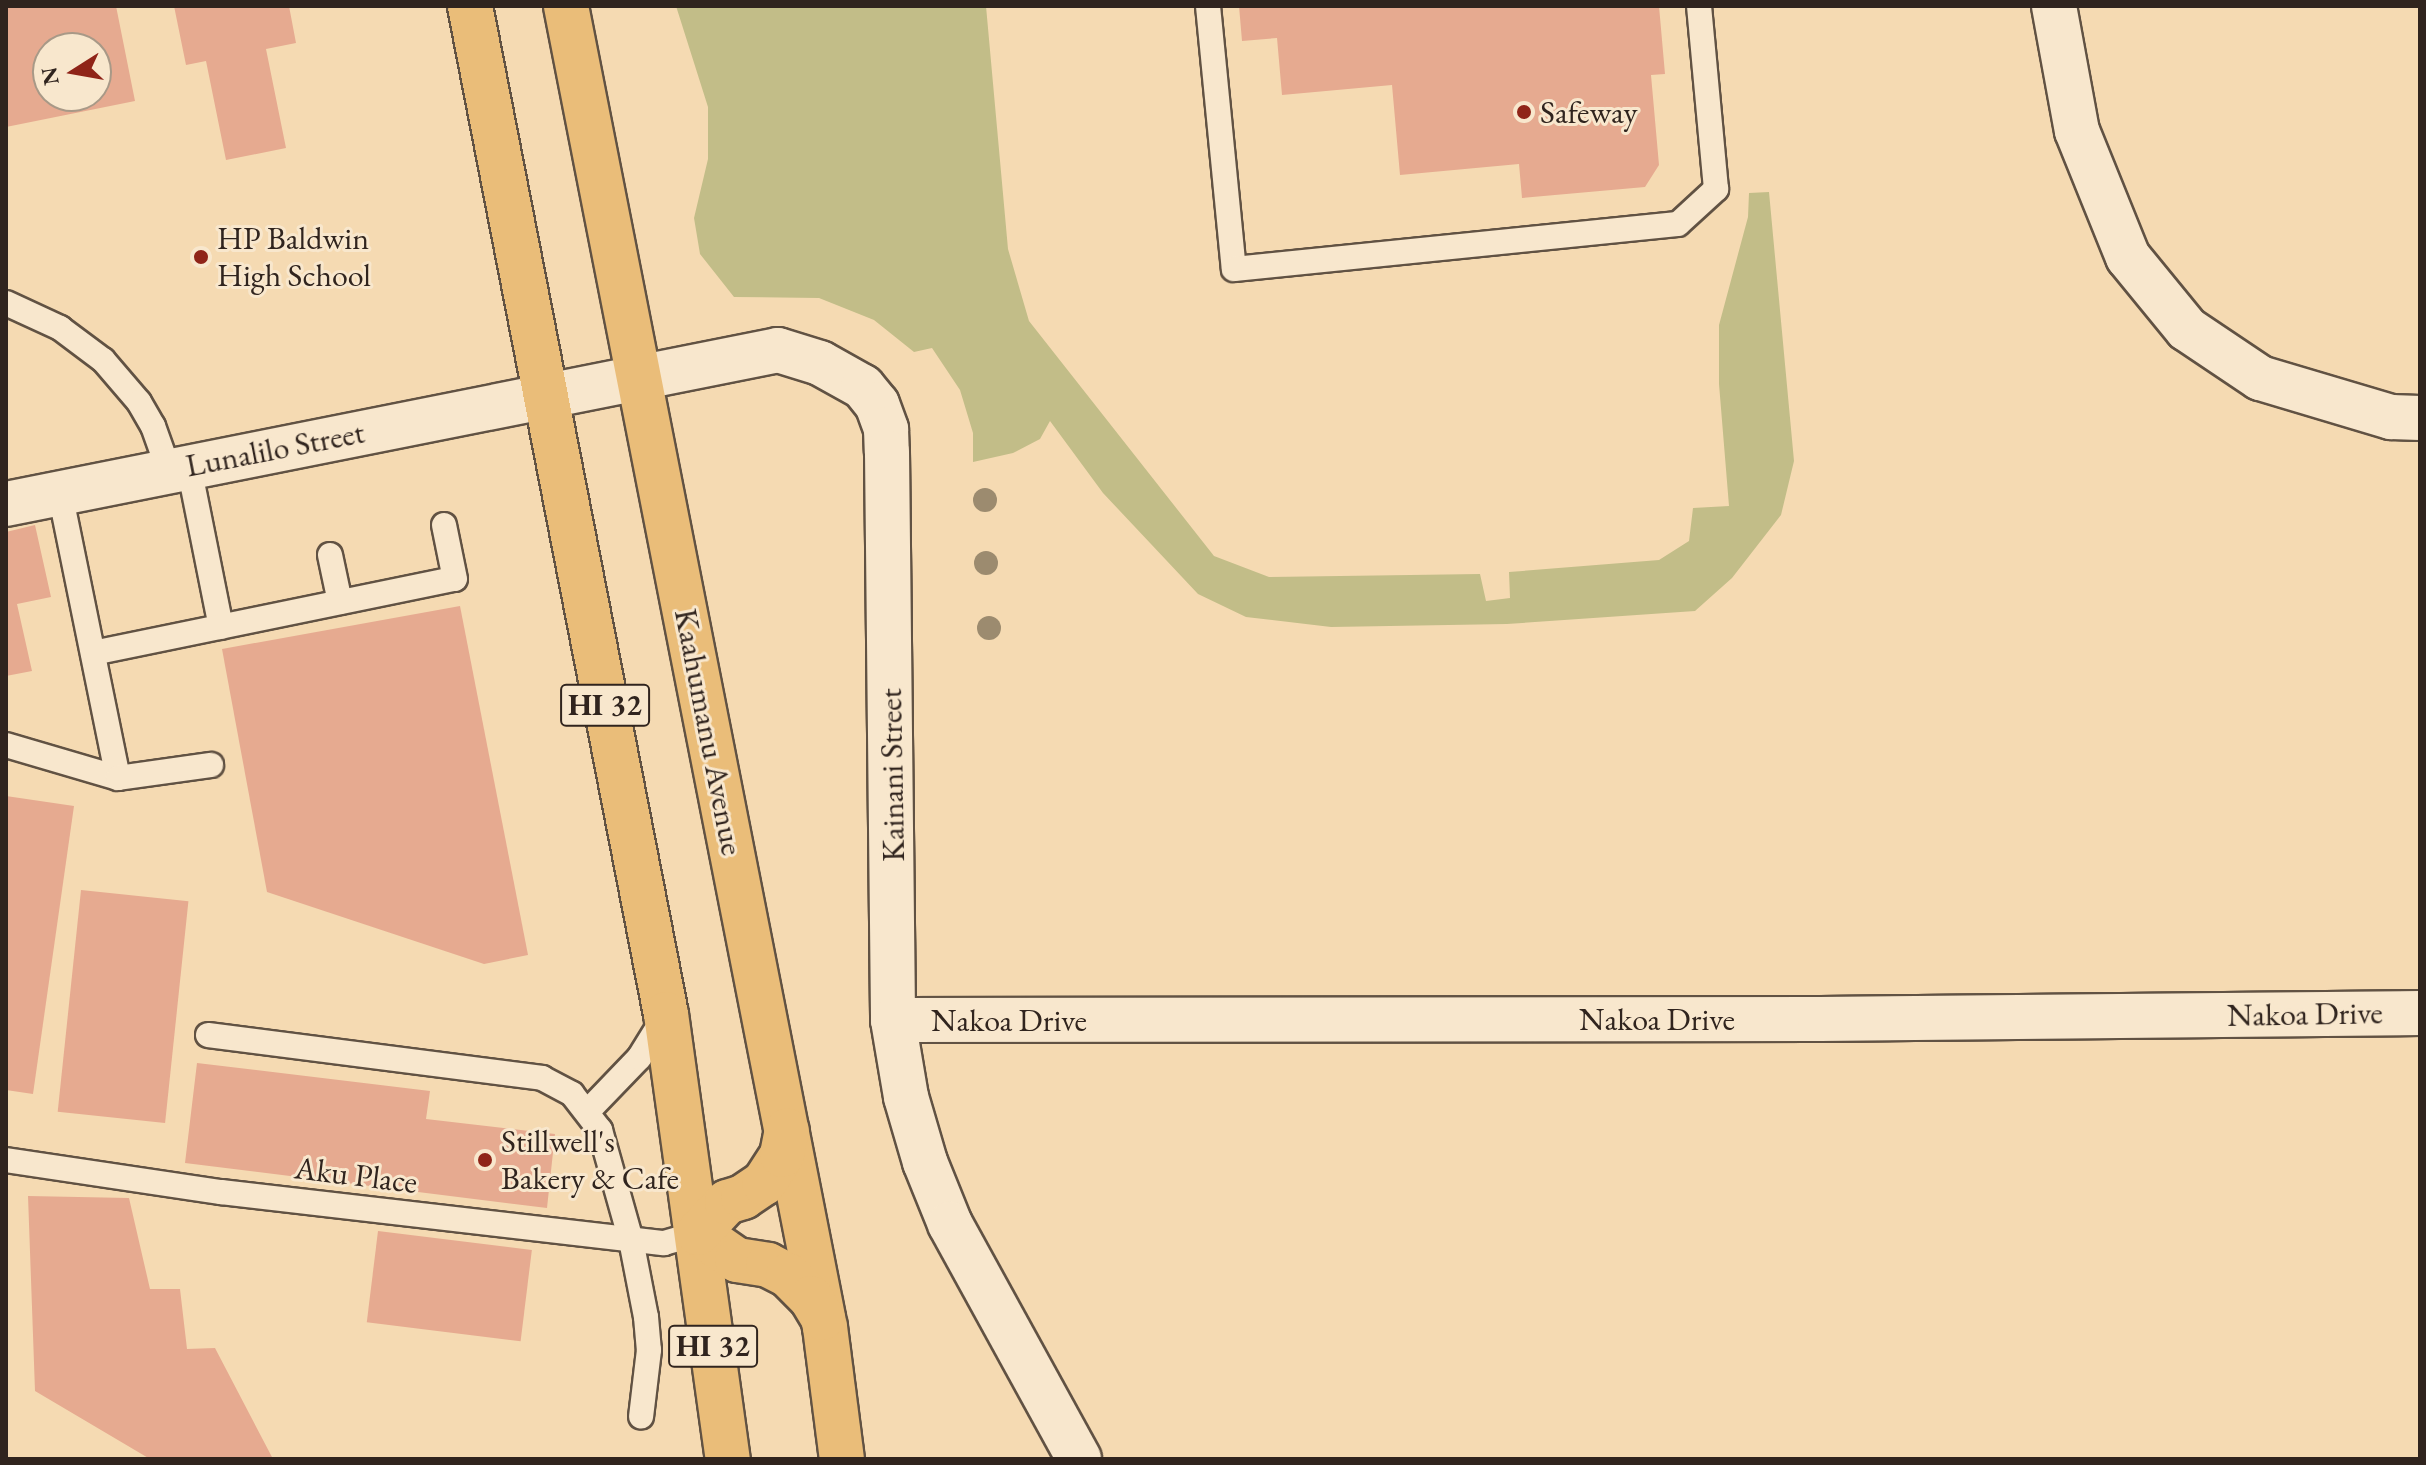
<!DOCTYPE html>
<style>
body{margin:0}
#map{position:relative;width:2426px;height:1465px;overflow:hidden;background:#f5dab2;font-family:"EB Garamond",serif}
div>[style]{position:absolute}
.green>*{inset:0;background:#c2bd88}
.building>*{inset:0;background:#e6aa90;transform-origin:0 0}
.roads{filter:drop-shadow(2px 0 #615243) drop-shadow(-2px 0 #615243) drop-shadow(0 2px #615243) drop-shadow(0 -2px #615243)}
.service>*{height:24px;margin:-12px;padding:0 12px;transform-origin:12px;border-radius:12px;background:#f8e7cd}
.minor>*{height:44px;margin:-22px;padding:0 22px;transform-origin:22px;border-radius:22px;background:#f8e7cd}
.primary>*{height:44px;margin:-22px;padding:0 22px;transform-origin:22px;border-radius:22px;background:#eabd79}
.trees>*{width:24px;height:24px;margin:-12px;border-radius:50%;background:#9c8b6f}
.dots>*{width:22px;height:22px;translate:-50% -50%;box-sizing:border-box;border:4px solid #f8e7cd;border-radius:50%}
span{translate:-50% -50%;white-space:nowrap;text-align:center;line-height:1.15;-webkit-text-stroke:6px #f8e7cd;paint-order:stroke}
.shield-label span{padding:2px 6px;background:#f8e7cd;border:2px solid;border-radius:6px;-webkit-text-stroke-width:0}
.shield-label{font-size:30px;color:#30241e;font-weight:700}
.poi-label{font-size:32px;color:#30241e}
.left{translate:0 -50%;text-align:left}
.street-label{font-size:32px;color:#30241e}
.frame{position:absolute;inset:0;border:8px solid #30241e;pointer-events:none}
.north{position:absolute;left:32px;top:32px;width:80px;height:80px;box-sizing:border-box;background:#f8e7cd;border:2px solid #a89987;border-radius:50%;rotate:259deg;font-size:22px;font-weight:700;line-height:32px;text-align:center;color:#30241e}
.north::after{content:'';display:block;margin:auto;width:28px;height:36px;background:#8f2418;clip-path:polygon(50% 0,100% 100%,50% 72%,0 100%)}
</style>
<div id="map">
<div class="green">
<i style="clip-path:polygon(676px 6px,986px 6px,1008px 249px,1029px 321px,1214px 556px,1269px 577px,1480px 574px,1486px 601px,1510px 598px,1509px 572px,1659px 560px,1689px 541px,1693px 508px,1729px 506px,1719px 384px,1719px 325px,1748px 217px,1749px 193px,1769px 192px,1794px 461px,1781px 515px,1732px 578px,1695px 611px,1507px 624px,1331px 627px,1246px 617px,1198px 594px,1103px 493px,1050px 421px,1040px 439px,1013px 453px,973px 462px,973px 433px,960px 390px,932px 348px,914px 352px,874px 320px,819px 298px,734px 297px,700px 254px,694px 218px,708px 159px,708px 107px)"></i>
</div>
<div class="building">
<i style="clip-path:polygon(evenodd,6px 6px,116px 6px,135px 101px,6px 127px,6px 6px,48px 48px,96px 48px,96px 96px,48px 96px,48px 48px)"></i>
<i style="clip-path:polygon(174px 6px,289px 6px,296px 43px,266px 49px,286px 148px,226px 160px,206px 61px,186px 65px)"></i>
<i style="clip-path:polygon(1239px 6px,1659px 6px,1665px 74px,1651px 75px,1659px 165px,1645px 187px,1522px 198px,1519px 164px,1400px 175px,1392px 85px,1282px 95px,1277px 38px,1242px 41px)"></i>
<i style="clip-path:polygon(35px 525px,51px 597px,17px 604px,32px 671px,6px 676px,6px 532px)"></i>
<i style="clip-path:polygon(460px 606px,528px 955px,484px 964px,267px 892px,222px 649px)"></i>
<i style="clip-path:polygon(6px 796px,74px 806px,33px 1094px,6px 1090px)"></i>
<i style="left:81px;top:890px;width:108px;height:223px;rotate:6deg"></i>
<i style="clip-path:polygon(197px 1063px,430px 1091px,426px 1119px,555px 1134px,547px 1208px,185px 1163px)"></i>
<i style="clip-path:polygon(28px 1196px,129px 1198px,150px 1289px,180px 1289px,187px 1349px,215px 1348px,273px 1459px,150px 1459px,35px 1391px)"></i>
<i style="left:378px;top:1231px;width:155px;height:92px;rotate:7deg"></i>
</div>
<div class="roads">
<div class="service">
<i style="left:1208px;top:6px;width:264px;rotate:84.4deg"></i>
<i style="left:1234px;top:269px;width:446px;rotate:-5.8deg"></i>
<i style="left:1678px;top:224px;width:52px;rotate:-42.6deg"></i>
<i style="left:1716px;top:189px;width:184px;rotate:-95.3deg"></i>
<i style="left:6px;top:303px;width:60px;rotate:24.8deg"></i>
<i style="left:60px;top:328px;width:54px;rotate:36.7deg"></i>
<i style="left:103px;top:360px;width:55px;rotate:49.4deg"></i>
<i style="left:139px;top:402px;width:28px;rotate:60deg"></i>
<i style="left:153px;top:426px;width:48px;rotate:70.4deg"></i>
<i style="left:189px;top:467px;width:163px;rotate:78.7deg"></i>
<i style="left:330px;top:555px;width:48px;rotate:78deg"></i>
<i style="left:93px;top:653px;width:369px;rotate:-11.6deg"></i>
<i style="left:455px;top:579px;width:55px;rotate:-101.5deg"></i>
<i style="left:6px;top:745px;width:117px;rotate:16.4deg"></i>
<i style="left:118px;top:778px;width:291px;rotate:-101.5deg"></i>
<i style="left:118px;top:778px;width:94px;rotate:-8deg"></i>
<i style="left:208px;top:1035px;width:337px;rotate:7.3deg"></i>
<i style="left:542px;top:1078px;width:34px;rotate:28deg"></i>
<i style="left:572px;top:1094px;width:46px;rotate:52.1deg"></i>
<i style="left:600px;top:1130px;width:114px;rotate:74.3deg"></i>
<i style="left:631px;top:1240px;width:78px;rotate:79deg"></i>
<i style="left:646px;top:1317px;width:33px;rotate:85deg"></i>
<i style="left:649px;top:1350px;width:67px;rotate:96.8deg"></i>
<i style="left:588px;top:1111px;width:74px;rotate:-46.1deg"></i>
<i style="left:639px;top:1058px;width:49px;rotate:-58.2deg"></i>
<i style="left:6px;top:1160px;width:217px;rotate:8.5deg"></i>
<i style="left:221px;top:1192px;width:446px;rotate:6.6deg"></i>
<i style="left:664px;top:1243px;width:35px;rotate:-16deg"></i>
</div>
<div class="minor">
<i style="left:2054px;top:6px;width:127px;rotate:79.6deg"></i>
<i style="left:2077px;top:131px;width:136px;rotate:68deg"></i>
<i style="left:2128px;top:257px;width:93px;rotate:50.7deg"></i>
<i style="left:2187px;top:329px;width:88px;rotate:33.9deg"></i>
<i style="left:2260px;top:378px;width:137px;rotate:16.6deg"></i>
<i style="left:2391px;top:417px;width:29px;rotate:2deg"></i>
<i style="left:6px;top:504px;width:787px;rotate:-11.28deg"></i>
<i style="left:778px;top:350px;width:44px;rotate:17.2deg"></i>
<i style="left:820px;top:363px;width:49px;rotate:29.2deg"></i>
<i style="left:863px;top:387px;width:22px;rotate:51deg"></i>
<i style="left:877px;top:404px;width:27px;rotate:70deg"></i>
<i style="left:886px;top:429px;width:23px;rotate:88deg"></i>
<i style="left:887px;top:452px;width:568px;rotate:89.39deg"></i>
<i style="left:893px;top:1020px;width:78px;rotate:80.4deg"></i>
<i style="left:906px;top:1097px;width:68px;rotate:73.7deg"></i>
<i style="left:925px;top:1162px;width:67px;rotate:68deg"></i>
<i style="left:950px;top:1224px;width:268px;rotate:61.2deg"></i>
<i style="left:893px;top:1020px;width:927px;rotate:-0.06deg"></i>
<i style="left:1820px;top:1019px;width:600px;rotate:-0.57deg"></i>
</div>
<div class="primary">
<i style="left:470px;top:6px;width:1027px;rotate:79deg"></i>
<i style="left:666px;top:1014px;width:449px;rotate:82.1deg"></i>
<i style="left:566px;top:6px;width:1346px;rotate:78.91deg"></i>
<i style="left:825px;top:1327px;width:133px;rotate:82.7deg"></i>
<i style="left:698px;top:1233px;width:47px;rotate:34.7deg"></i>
<i style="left:737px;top:1260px;width:31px;rotate:9deg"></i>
<i style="left:768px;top:1265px;width:22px;rotate:27deg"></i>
<i style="left:788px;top:1275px;width:33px;rotate:45deg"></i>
<i style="left:811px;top:1298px;width:23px;rotate:59deg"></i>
<i style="left:698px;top:1233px;width:42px;rotate:-46.9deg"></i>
<i style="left:727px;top:1202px;width:17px;rotate:-17deg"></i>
<i style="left:743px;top:1197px;width:25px;rotate:-34deg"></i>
<i style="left:764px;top:1183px;width:33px;rotate:-57deg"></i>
<i style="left:782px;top:1155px;width:25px;rotate:-79deg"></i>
</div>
</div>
<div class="trees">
<i style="left:985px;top:500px"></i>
<i style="left:986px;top:563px"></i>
<i style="left:989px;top:628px"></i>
</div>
<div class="dots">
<i style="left:1524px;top:112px;background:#8f2418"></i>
<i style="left:201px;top:257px;background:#8f2418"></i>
<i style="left:485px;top:1160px;background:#8f2418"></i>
</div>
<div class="shield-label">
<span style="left:605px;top:705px">HI 32</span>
<span style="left:713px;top:1346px">HI 32</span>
</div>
<div class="poi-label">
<span class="left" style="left:1540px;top:112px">Safeway</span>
<span class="left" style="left:217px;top:257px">HP Baldwin<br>High School</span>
<span class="left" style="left:501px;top:1160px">Stillwell's<br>Bakery &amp; Cafe</span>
</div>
<div class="street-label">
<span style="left:275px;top:449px;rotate:-11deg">Lunalilo Street</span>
<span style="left:709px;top:732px;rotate:79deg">Kaahumanu Avenue</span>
<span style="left:892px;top:775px;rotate:-91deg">Kainani Street</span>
<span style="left:2305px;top:1014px;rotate:-1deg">Nakoa Drive</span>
<span style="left:1657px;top:1019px">Nakoa Drive</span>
<span style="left:1009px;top:1020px">Nakoa Drive</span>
<span style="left:356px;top:1175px;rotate:7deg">Aku Place</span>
</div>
<div class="frame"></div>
<div class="north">N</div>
</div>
